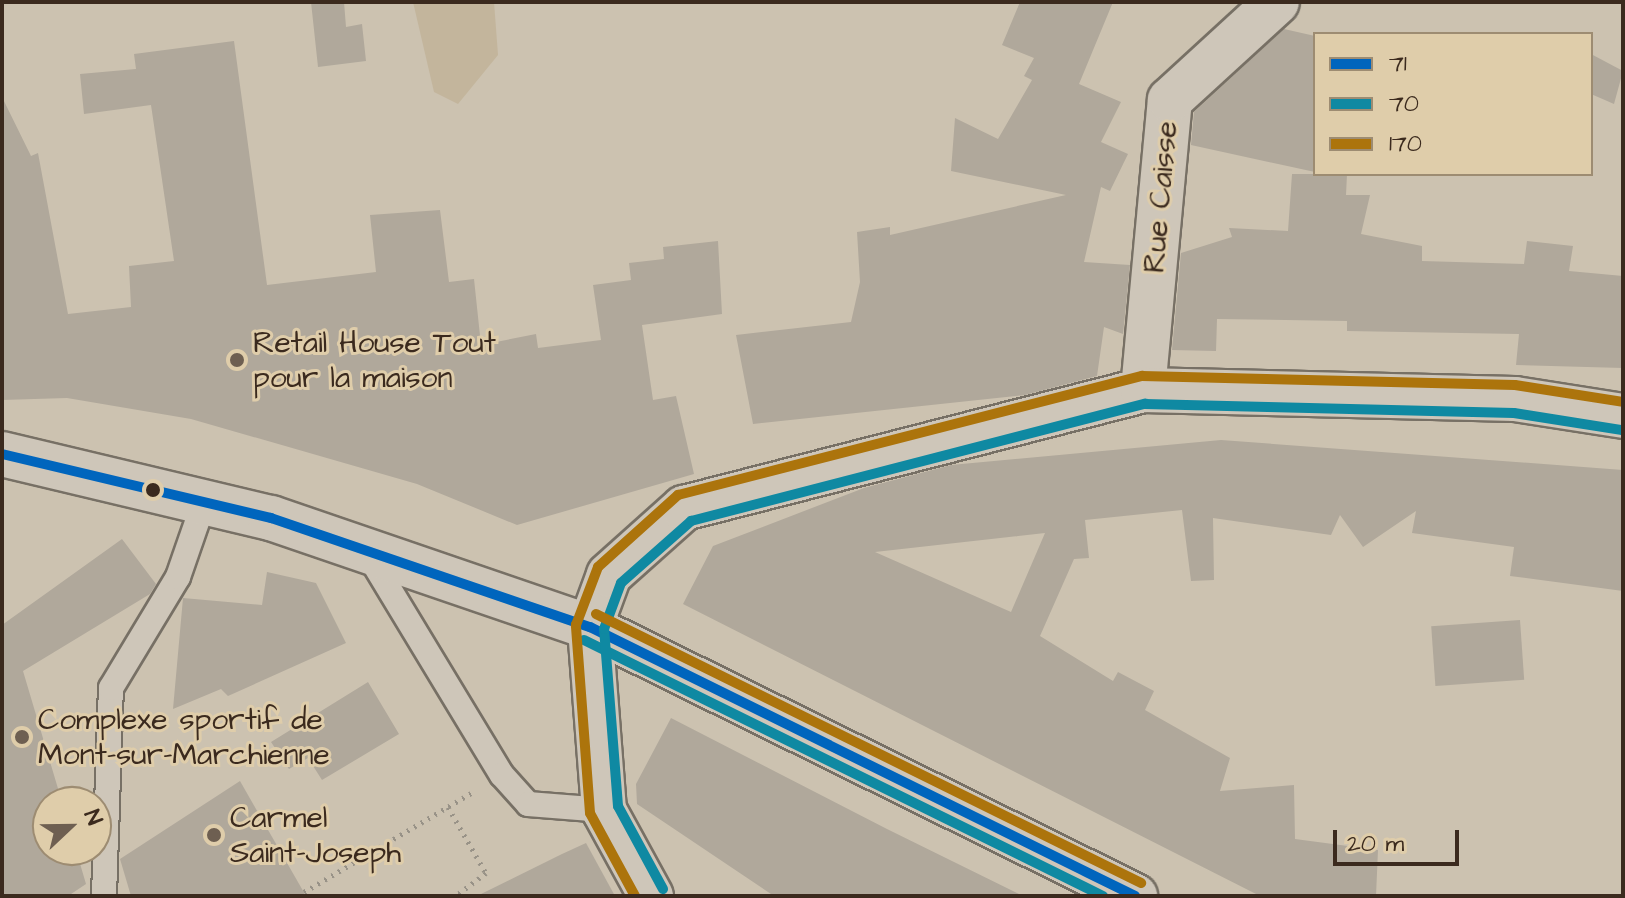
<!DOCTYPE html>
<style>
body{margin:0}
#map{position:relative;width:1625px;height:898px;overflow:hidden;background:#ccc2b0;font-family:"Architects Daughter",sans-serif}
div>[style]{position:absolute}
.green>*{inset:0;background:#c3b59c}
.building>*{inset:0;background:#b0a89b;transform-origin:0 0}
.path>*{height:5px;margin-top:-2.5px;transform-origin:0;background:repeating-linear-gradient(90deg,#989287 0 2px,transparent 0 8px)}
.roads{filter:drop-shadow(2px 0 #777065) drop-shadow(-2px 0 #777065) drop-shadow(0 2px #777065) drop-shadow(0 -2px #777065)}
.service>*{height:24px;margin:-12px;padding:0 12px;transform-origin:12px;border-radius:12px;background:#cec6b9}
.minor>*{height:44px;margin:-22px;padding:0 22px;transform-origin:22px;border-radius:22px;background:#cec6b9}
.primary>*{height:44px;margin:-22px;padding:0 22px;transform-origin:22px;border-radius:22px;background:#cec6b9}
.bus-1>*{height:10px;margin:-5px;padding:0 5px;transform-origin:5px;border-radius:5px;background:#0065bd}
.bus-2>*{height:10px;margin:-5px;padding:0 5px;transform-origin:5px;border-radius:5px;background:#0f89a2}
.bus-3>*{height:10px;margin:-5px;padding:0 5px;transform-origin:5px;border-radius:5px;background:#ac740c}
.dots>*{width:22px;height:22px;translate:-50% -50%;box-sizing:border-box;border:4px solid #dfcdaa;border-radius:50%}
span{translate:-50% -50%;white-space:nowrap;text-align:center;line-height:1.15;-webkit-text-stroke:6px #dfcdaa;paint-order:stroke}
.street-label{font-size:30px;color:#3b2a1e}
.poi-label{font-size:30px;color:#3b2a1e}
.left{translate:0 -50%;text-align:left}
.frame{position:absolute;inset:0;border:4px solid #3b2a1e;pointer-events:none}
.legend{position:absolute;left:1313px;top:32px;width:280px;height:144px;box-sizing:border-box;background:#dfcdaa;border:2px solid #9d8c72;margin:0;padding:10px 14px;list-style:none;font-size:24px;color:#3b2a1e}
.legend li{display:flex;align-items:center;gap:16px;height:40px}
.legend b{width:40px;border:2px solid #9d8c72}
.north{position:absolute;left:32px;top:786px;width:80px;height:80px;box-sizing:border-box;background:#dfcdaa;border:2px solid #9d8c72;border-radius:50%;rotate:68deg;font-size:22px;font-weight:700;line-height:32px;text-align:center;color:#3b2a1e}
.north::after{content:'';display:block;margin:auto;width:28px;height:36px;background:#6e5f51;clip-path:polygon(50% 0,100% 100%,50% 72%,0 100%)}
.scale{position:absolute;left:1333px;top:830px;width:126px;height:36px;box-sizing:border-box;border:4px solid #3b2a1e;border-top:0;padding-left:10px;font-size:24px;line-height:28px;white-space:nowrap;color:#3b2a1e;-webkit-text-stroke:6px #dfcdaa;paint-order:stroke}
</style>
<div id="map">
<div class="green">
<i style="clip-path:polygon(413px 2px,494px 2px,498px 55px,458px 104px,434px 92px)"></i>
</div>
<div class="building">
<i style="clip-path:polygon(311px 2px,344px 2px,346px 27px,362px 24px,366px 61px,318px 67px)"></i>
<i style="clip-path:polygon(1020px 2px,1113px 2px,1079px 84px,1121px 102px,1101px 142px,1128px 154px,1110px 191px,1101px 187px,1084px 262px,1130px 265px,1123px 334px,1104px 327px,1097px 376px,1025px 395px,753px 424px,736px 335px,851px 322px,860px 282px,857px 232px,890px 227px,890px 235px,1066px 195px,951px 171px,955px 118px,998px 139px,1032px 80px,1024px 76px,1034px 58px,1002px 45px)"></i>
<i style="clip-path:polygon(1284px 29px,1315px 36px,1315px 172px,1191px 145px,1194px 112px)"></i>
<i style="clip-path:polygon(234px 41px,267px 285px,376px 272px,370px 215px,440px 210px,449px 282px,474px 279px,481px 345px,536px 334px,538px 348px,601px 340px,593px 285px,631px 280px,629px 263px,664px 259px,663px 247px,718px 241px,722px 314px,642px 325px,653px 400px,676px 396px,694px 474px,517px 525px,417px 484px,191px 419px,67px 398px,2px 400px,2px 97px,31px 156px,38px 153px,68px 314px,131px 307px,129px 266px,174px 261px,151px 105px,84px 114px,80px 74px,136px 69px,134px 54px)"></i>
<i style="clip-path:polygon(1591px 54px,1623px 71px,1614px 104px,1591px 94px)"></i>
<i style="clip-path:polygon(1292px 174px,1347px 174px,1346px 195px,1370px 195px,1361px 234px,1422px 246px,1422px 261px,1524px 264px,1527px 241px,1573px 246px,1569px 271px,1623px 276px,1623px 368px,1516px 365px,1519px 334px,1347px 331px,1347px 321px,1217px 319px,1216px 351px,1172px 350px,1181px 253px,1232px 237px,1229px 228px,1288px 231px)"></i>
<i style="clip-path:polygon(evenodd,1221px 440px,1623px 470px,1623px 591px,1510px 576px,1514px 547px,1412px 533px,1416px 511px,1363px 547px,1340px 515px,1331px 535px,1213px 518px,1214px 580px,1191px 581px,1182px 510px,1085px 520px,1089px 558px,1074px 559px,1040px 636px,1113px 681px,1118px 672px,1154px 691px,1145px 710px,1230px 758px,1220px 791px,1294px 785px,1295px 839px,1378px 850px,1376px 896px,1260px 896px,683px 604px,713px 546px,864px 488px,951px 465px,1221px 440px,1045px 533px,1011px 612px,875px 552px,1045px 533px)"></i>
<i style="clip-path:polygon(122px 539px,156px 584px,150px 594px,23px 671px,62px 802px,48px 802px,48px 850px,76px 850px,86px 884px,68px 896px,2px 896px,2px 625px)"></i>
<i style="clip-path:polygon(267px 572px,316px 583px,346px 643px,228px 696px,221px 689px,173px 709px,183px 598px,262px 605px)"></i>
<i style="left:1520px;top:620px;width:60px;height:89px;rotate:86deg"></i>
<i style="clip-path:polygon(368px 682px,399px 734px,322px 780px,308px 758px,289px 769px,271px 742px)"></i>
<i style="clip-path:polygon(671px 718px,887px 829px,1023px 896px,774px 896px,637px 804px,636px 784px)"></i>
<i style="clip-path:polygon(240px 781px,306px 896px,131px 896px,120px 859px)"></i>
<i style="clip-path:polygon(586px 843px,615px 896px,477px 896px,562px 854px)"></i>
</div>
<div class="path">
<i style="left:448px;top:807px;width:76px;rotate:60.1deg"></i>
<i style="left:486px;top:873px;width:38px;rotate:143deg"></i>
<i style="left:304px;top:892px;width:199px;rotate:-30.6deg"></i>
</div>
<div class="roads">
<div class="service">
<i style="left:368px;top:554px;width:258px;rotate:58.8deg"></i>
<i style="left:502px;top:775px;width:39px;rotate:48deg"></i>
<i style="left:528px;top:804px;width:76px;rotate:4.5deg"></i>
<i style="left:104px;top:896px;width:208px;rotate:-88.1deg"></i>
<i style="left:111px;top:688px;width:130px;rotate:-58.9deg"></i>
<i style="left:178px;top:577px;width:79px;rotate:-70.9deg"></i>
</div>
<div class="minor">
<i style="left:1143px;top:390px;width:291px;rotate:-84.7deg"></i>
<i style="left:1170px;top:100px;width:145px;rotate:-42.5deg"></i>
<i style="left:651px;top:896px;width:98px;rotate:-118.7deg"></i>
<i style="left:604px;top:810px;width:184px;rotate:-94.4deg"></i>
<i style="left:590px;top:627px;width:55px;rotate:-69.9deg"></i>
<i style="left:609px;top:575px;width:101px;rotate:-41.8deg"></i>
<i style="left:684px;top:508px;width:474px;rotate:-14.4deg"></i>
<i style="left:1143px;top:390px;width:372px;rotate:1.4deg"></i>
<i style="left:1515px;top:399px;width:109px;rotate:8.9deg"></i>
</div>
<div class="primary">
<i style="left:2px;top:454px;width:277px;rotate:13.4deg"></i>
<i style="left:271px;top:518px;width:337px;rotate:18.9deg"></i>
<i style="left:590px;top:627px;width:608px;rotate:26.27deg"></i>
</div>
</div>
<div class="bus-1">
<i style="left:2px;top:454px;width:277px;rotate:13.4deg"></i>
<i style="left:271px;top:518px;width:337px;rotate:18.9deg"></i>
<i style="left:590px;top:627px;width:608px;rotate:26.27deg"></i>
</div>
<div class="bus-2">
<i style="left:584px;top:640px;width:579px;rotate:26.26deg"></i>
<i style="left:663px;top:889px;width:94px;rotate:-118.5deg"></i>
<i style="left:618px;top:806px;width:178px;rotate:-94.5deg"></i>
<i style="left:604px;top:629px;width:49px;rotate:-69.7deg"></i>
<i style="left:621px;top:583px;width:94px;rotate:-41.5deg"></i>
<i style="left:691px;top:521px;width:469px;rotate:-14.5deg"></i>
<i style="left:1145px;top:404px;width:369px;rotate:1.4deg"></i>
<i style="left:1514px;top:413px;width:108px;rotate:9deg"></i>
</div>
<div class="bus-3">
<i style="left:596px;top:614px;width:608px;rotate:26.27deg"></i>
<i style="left:635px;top:896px;width:94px;rotate:-118.5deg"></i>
<i style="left:590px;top:813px;width:189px;rotate:-94.3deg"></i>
<i style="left:576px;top:625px;width:62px;rotate:-69.2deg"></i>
<i style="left:598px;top:567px;width:108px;rotate:-42deg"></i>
<i style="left:678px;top:495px;width:479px;rotate:-14.4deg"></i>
<i style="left:1142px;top:376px;width:373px;rotate:1.4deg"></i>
<i style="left:1515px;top:385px;width:109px;rotate:8.9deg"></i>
</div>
<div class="dots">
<i style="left:237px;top:360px;background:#6e5f51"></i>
<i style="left:153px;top:490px;background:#3b2a1e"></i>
<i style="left:22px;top:737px;background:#6e5f51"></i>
<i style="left:214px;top:835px;background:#6e5f51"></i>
</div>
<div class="street-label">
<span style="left:1161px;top:197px;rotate:-85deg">Rue Caisse</span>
</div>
<div class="poi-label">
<span class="left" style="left:253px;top:360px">Retail House Tout<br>pour la maison</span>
<span class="left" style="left:38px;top:737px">Complexe sportif de<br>Mont-sur-Marchienne</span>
<span class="left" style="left:230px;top:835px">Carmel<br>Saint-Joseph</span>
</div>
<div class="frame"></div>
<ul class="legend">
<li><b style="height:10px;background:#0065bd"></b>71</li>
<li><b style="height:10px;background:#0f89a2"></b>70</li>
<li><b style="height:10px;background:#ac740c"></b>170</li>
</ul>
<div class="north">N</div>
<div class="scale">20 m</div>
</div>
